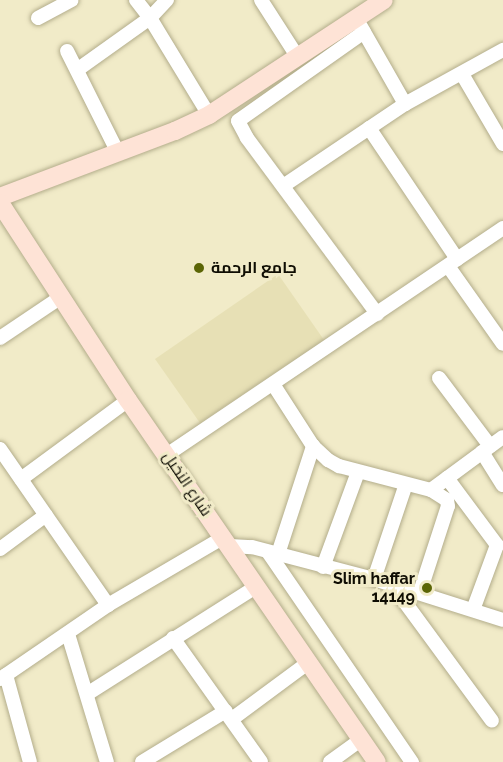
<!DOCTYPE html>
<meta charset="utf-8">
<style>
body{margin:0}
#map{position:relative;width:503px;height:762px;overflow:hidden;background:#f1ebc8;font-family:Raleway,Cairo,sans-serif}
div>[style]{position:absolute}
.built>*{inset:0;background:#e7e0b5}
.roads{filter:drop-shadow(0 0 2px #b3ad8b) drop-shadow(0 0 2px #b3ad8b)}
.minor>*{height:14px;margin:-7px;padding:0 7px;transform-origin:7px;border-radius:7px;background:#fff}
.secondary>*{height:18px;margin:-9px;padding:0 9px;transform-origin:9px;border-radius:9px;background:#fee3d6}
.dots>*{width:16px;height:16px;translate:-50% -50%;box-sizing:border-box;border:3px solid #f1ebc8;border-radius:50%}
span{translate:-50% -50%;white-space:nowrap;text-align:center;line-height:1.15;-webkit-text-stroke:6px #f1ebc8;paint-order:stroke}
.poi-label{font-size:16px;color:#0f0d03;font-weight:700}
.left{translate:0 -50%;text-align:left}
.right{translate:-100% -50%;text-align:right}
.street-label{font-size:16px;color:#0f0d03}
</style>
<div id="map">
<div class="built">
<div style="clip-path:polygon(278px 274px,324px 340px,200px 423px,155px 359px)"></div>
</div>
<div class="roads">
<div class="minor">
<div style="left:136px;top:0;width:23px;rotate:52deg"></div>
<div style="left:150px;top:18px;width:114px;rotate:58.7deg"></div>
<div style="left:261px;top:0;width:67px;rotate:57.3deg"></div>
<div style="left:38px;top:18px;width:38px;rotate:-28deg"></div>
<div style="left:360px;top:25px;width:91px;rotate:60.3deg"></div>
<div style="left:364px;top:32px;width:154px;rotate:144.8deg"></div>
<div style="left:238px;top:121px;width:19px;rotate:62deg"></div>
<div style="left:247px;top:138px;width:219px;rotate:53.5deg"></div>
<div style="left:67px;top:51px;width:114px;rotate:63.4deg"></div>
<div style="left:77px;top:70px;width:90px;rotate:-35.5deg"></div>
<div style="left:150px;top:18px;width:25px;rotate:-47deg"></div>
<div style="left:462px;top:74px;width:81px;rotate:59.6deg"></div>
<div style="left:369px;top:128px;width:158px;rotate:56.1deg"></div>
<div style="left:283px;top:186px;width:147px;rotate:-33.9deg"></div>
<div style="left:405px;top:104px;width:112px;rotate:-28.9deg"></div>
<div style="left:448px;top:266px;width:95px;rotate:54.8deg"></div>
<div style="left:0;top:338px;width:73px;rotate:-33.9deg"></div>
<div style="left:439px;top:378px;width:85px;rotate:53.1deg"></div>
<div style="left:273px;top:384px;width:74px;rotate:57.2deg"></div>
<div style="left:313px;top:446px;width:21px;rotate:43deg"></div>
<div style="left:328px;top:460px;width:13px;rotate:29deg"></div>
<div style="left:339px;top:466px;width:95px;rotate:14.6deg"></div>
<div style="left:431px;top:490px;width:89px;rotate:-36.4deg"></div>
<div style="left:0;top:449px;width:190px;rotate:55.3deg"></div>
<div style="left:482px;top:452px;width:39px;rotate:58deg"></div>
<div style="left:168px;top:454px;width:404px;rotate:-34deg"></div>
<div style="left:447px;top:478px;width:84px;rotate:53.3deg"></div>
<div style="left:497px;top:545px;width:69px;rotate:110.3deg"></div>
<div style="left:21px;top:479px;width:133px;rotate:-36.4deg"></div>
<div style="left:230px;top:546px;width:22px;rotate:3deg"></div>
<div style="left:252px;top:547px;width:126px;rotate:14.7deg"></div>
<div style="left:374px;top:579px;width:135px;rotate:17.6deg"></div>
<div style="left:0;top:549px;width:57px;rotate:-36.5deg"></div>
<div style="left:268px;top:552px;width:255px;rotate:55.6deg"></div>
<div style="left:278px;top:554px;width:114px;rotate:-72deg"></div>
<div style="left:323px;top:567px;width:101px;rotate:-69.8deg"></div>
<div style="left:374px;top:579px;width:100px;rotate:-71.4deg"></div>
<div style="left:393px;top:586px;width:167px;rotate:53.7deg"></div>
<div style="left:420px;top:592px;width:90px;rotate:-72deg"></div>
<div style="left:448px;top:506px;width:6px;rotate:-99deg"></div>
<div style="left:447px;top:500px;width:19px;rotate:-148deg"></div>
<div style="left:68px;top:634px;width:134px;rotate:73.1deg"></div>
<div style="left:173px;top:638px;width:152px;rotate:54.6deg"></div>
<div style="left:6px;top:675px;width:90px;rotate:74.6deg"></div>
<div style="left:0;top:679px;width:131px;rotate:-34.4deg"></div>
<div style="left:108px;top:605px;width:134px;rotate:-30.4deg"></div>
<div style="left:87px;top:694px;width:201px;rotate:-32.4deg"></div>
<div style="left:232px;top:719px;width:96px;rotate:-36.5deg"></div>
<div style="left:142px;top:762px;width:98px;rotate:-31.3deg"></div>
<div style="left:330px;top:762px;width:39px;rotate:-36deg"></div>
</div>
<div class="secondary">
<div style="left:0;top:197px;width:187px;rotate:-20.7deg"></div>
<div style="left:175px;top:131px;width:38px;rotate:-25deg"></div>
<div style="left:209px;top:115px;width:209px;rotate:-33.3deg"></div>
<div style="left:0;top:203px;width:235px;rotate:57deg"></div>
<div style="left:128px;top:400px;width:439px;rotate:55.5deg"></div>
</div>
</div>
<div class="dots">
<div style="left:199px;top:268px;background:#5b6505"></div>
<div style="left:427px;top:588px;background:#5b6505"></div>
</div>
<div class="poi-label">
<span class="left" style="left:211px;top:268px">جامع الرحمة</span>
<span class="right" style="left:415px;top:588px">Slim haffar<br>14149</span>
</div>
<div class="street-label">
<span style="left:187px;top:484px;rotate:56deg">شارع النخيل</span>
</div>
</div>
